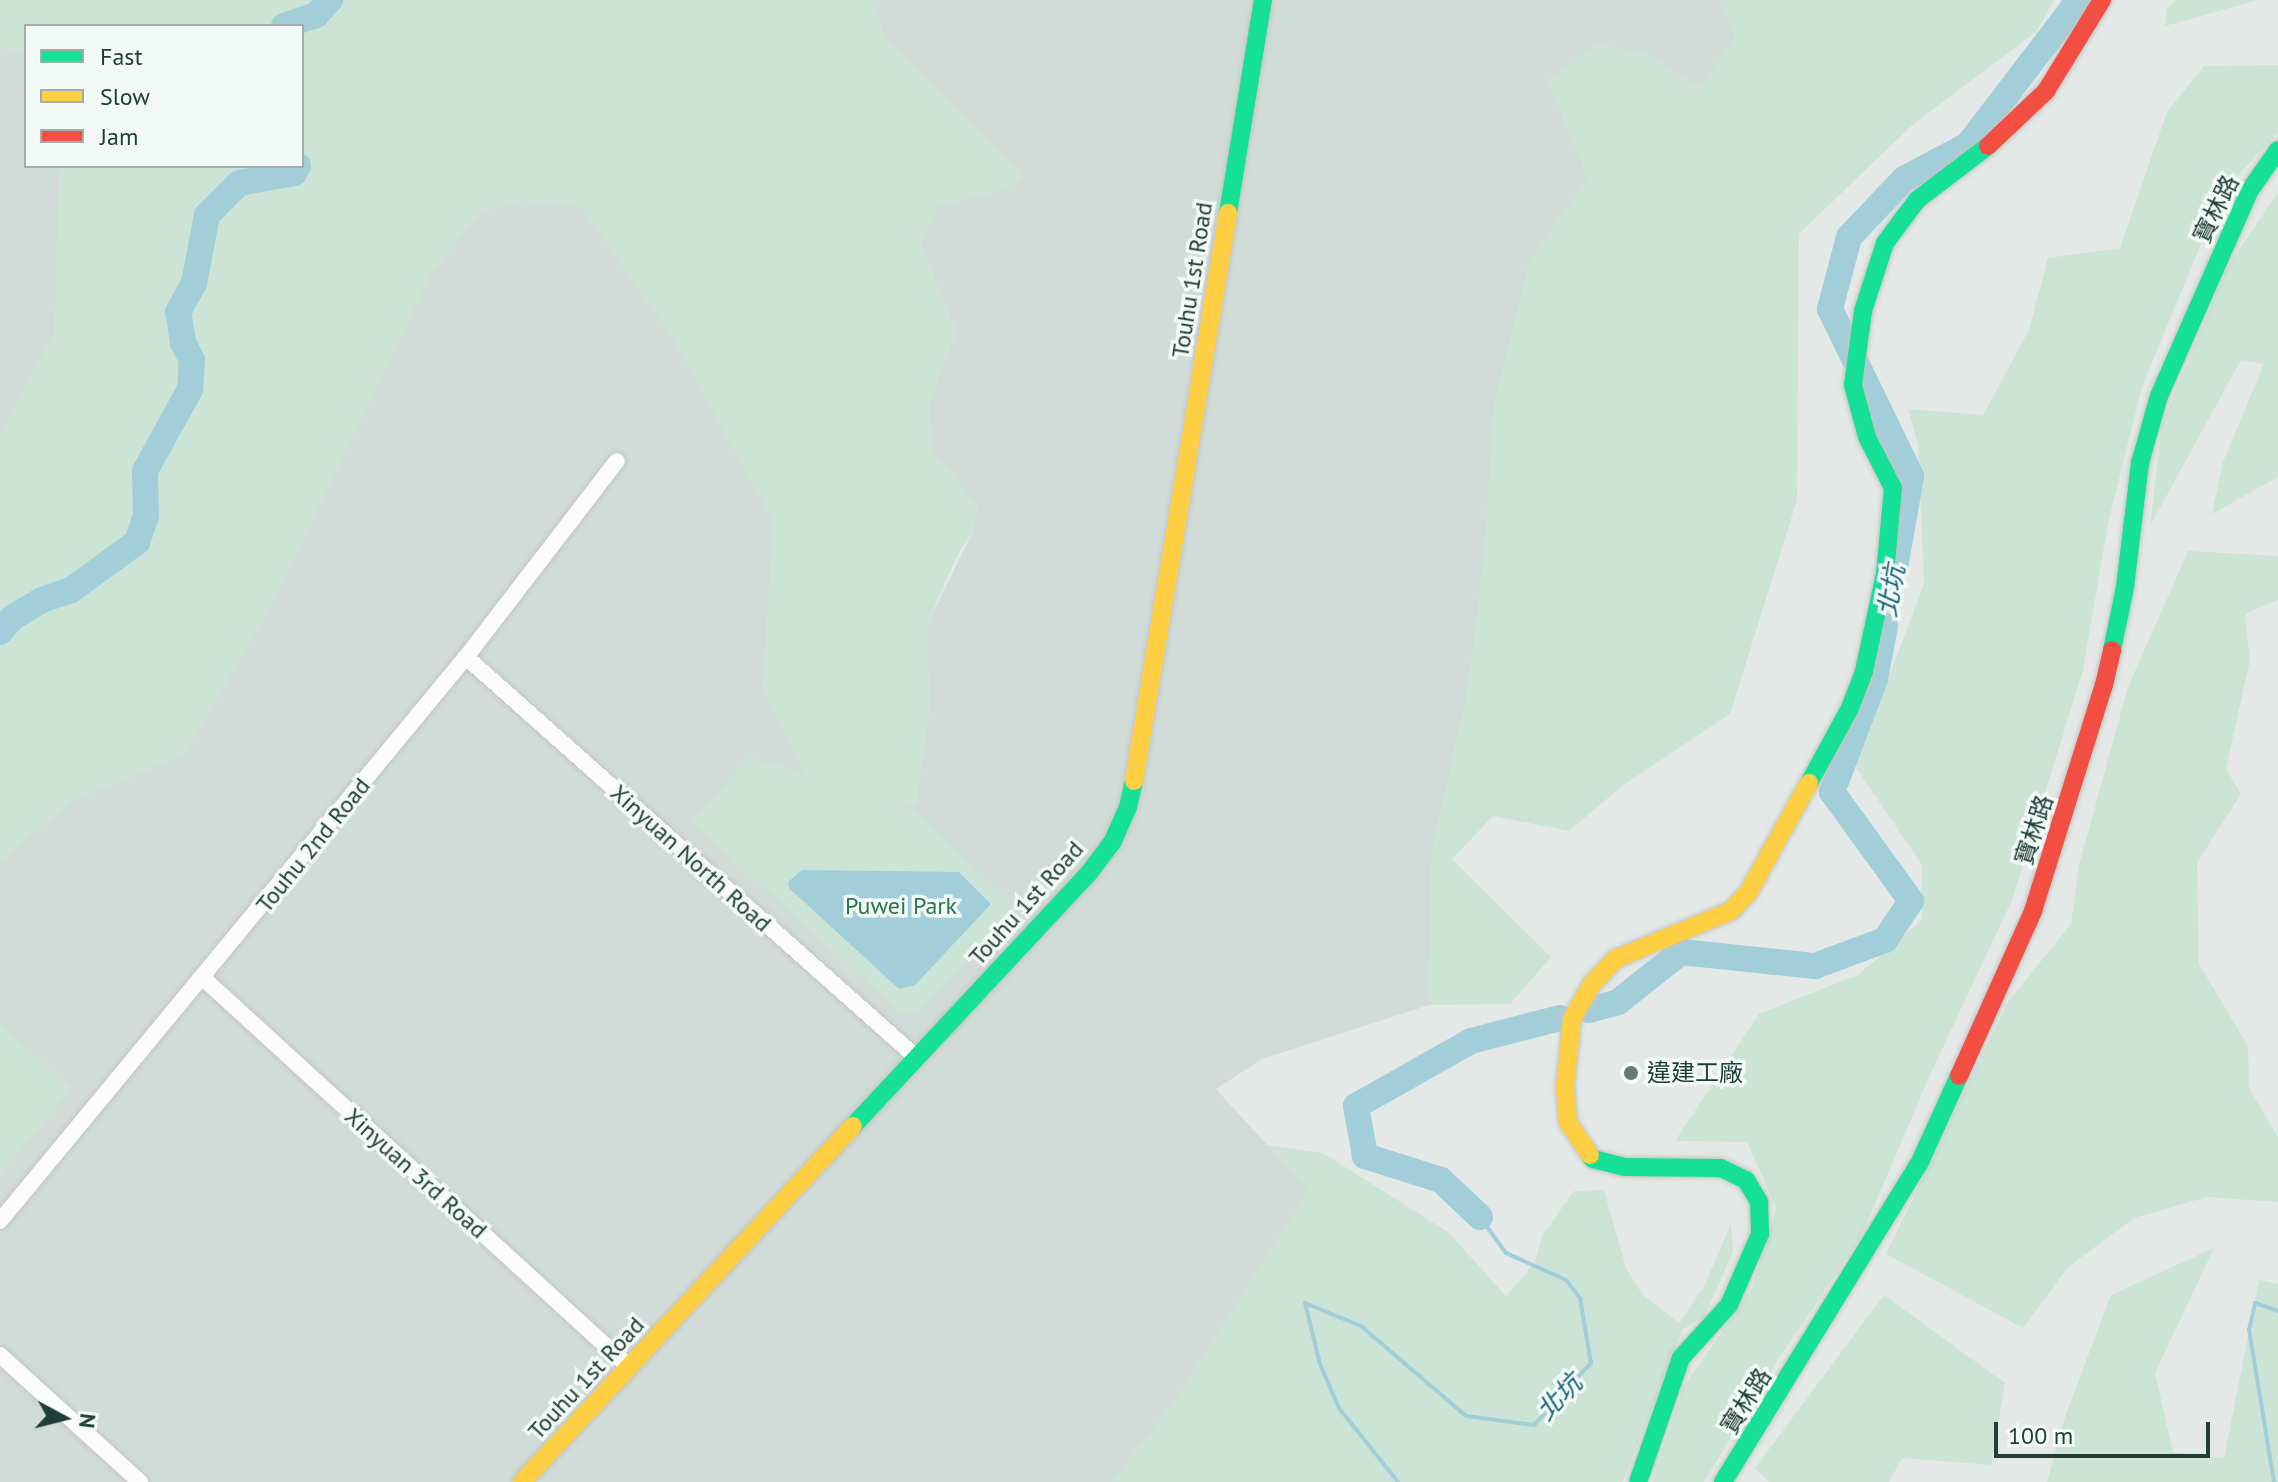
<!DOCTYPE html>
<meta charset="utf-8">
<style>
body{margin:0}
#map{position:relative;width:2278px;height:1482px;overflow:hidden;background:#e4e9e7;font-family:"PT Sans","Noto Sans TC",sans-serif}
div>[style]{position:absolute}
.built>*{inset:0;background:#d1dbd7}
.green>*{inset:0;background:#cce4d5}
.water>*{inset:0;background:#a2ceda}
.stream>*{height:4px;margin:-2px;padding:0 2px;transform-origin:2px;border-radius:2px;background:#a2ceda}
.river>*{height:26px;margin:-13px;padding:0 13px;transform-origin:13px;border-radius:13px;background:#a2ceda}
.roads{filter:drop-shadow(0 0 2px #c1c6c4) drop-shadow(0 0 2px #c1c6c4)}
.street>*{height:16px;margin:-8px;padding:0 8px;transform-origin:8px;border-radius:8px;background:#fbfcfb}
.fast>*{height:18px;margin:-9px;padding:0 9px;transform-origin:9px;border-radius:9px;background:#16e098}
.slow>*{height:18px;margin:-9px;padding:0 9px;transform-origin:9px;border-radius:9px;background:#ffcf43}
.jam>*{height:18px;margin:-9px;padding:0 9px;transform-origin:9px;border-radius:9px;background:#f24e42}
.dots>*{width:22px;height:22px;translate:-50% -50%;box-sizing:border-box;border:4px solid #f2f9f6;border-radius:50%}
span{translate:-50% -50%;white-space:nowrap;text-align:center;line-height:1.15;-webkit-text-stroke:7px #f2f9f6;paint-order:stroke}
.street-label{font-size:24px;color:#203e38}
.park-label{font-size:24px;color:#28774d}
.poi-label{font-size:24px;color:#203e38}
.left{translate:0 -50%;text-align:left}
.water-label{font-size:26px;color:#17647d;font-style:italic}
.legend{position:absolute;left:24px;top:24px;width:280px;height:144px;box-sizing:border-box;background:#f2f9f6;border:2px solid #9eaeaa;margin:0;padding:10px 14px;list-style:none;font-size:24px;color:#203e38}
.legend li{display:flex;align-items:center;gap:16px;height:40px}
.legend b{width:40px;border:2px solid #9eaeaa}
.north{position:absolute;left:24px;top:1378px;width:80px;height:80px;-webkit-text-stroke:6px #f2f9f6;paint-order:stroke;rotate:97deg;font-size:22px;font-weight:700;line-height:32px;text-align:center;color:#203e38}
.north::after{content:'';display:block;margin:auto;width:28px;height:36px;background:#203e38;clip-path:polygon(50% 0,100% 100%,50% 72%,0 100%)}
.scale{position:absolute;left:1994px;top:1422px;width:216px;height:36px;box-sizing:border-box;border:4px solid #203e38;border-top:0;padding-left:10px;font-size:24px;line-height:28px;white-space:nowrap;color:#203e38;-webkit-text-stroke:6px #f2f9f6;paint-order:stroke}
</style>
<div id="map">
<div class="built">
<div style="clip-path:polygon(871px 0,1720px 0,1736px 36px,1700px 89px,1648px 55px,1548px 79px,1588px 178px,1528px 266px,1467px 695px,1432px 853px,1429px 1005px,1262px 1059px,1216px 1089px,1309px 1191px,1176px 1400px,1112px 1482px,0 1482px,0 860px,74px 800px,184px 754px,272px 603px,431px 273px,481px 211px,526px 200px,581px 206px,674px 338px,774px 522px,763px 689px,916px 803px,930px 704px,926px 627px,973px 531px,977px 506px,932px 451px,929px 402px,956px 332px,920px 245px,937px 206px,1006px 189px,1023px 174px,886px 40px)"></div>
<div style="clip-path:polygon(0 48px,26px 51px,26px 166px,60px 166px,60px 169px,55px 332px,0 437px)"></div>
</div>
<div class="green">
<div style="clip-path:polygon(0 0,871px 0,886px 40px,1023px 174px,1006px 189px,937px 206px,920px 245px,956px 332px,929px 402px,932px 451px,977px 506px,973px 531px,957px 556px,926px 627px,930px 704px,916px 804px,895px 803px,915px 810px,1017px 909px,916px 1013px,900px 1012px,692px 821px,750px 757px,806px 774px,763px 689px,774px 522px,674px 338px,581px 206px,526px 200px,481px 211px,431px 274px,272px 603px,184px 754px,74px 800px,0 860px,0 437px,55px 332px,60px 166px,302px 166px,302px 26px,26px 26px,26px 51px,0 48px)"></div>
<div style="clip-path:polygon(1720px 0,2054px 0,2037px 31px,1910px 127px,1799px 234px,1797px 500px,1730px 714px,1622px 786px,1569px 831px,1493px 816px,1452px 859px,1551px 957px,1510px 1004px,1429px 1005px,1432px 853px,1467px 694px,1484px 556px,1494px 405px,1528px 266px,1588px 178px,1548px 79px,1599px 44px,1648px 55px,1700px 89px,1736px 36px)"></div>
<div style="clip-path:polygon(2177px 0,2258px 0,2165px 26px,2167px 8px)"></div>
<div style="clip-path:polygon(2278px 65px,2278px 132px,2222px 193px,2142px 387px,2108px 523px,2083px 670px,2012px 900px,1929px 1077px,1861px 1237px,1778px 1360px,1704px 1482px,1652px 1482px,1684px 1386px,1752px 1289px,1776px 1208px,1747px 1142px,1675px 1141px,1759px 1014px,1858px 975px,1922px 920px,1922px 865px,1855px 766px,1924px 584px,1918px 445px,1908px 409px,1983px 415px,2029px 330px,2048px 258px,2120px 248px,2167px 112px,2204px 66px)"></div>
<div style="clip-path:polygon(2278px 192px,2278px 477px,2212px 514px,2223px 462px,2264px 364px,2241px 360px,2150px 526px,2162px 424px,2228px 266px)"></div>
<div style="clip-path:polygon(2188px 551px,2278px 556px,2278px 600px,2245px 614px,2250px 660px,2226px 769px,2241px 794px,2197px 863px,2199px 964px,2248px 1046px,2249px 1088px,2278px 1137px,2278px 1202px,2207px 1197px,2134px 1218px,2068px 1267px,2023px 1328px,1886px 1254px,2008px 1002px,2071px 924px,2079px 865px,2128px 687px)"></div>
<div style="clip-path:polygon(0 1023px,71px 1089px,0 1175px)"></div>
<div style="clip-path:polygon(1267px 1145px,1323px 1153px,1448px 1232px,1506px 1296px,1535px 1263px,1542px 1236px,1574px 1191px,1604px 1190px,1626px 1268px,1642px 1294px,1679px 1323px,1704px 1287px,1731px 1223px,1733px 1252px,1704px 1317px,1683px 1329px,1623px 1482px,1112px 1482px,1176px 1400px,1309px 1191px)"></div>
<div style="clip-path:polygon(2214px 1248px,2155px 1373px,2173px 1452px,2224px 1458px,2259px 1280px,2278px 1284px,2278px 1482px,2047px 1482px,2066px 1414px,2111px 1295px)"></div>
<div style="clip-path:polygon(1884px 1295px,2005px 1383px,1991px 1465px,1902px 1458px,1889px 1482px,1769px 1482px,1755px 1468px)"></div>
</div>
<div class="water">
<div style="clip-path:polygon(802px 870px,959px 872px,991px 904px,915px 985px,899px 989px,789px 888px,788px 882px)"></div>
</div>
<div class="stream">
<div style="left:1398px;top:1482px;width:95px;rotate:-128.6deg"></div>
<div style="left:1339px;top:1408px;width:48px;rotate:-113.4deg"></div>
<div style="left:1320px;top:1364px;width:63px;rotate:-103.8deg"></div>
<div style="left:1305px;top:1303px;width:61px;rotate:22.3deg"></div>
<div style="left:1361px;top:1326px;width:138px;rotate:40.6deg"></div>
<div style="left:1466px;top:1416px;width:69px;rotate:7.5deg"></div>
<div style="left:1534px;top:1425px;width:84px;rotate:-47.4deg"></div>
<div style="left:1591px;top:1363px;width:66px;rotate:-99.6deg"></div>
<div style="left:1580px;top:1298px;width:23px;rotate:-128deg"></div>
<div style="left:1566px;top:1280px;width:66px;rotate:-155.8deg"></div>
<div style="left:1506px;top:1253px;width:44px;rotate:-125.8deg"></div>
<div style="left:2274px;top:1482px;width:154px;rotate:-99.3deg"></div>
<div style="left:2249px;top:1330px;width:28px;rotate:-77deg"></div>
<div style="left:2255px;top:1303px;width:24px;rotate:19deg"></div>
</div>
<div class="river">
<div style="left:284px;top:26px;width:34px;rotate:-19deg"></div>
<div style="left:316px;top:15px;width:21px;rotate:-47deg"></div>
<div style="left:1895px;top:568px;width:93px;rotate:-80.1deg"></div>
<div style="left:1911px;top:476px;width:186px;rotate:-115.9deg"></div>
<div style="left:1830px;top:309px;width:74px;rotate:-75.2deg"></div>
<div style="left:1849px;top:237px;width:80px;rotate:-46.5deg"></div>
<div style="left:1904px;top:179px;width:72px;rotate:-28deg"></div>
<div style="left:1968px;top:145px;width:183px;rotate:-52.6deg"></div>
<div style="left:0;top:632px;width:18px;rotate:-49deg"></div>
<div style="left:12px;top:618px;width:35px;rotate:-31deg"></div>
<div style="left:42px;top:600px;width:31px;rotate:-19deg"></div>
<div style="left:71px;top:590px;width:82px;rotate:-36deg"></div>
<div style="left:137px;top:542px;width:28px;rotate:-71deg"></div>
<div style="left:146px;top:516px;width:45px;rotate:-91.3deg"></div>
<div style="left:145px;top:471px;width:94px;rotate:-61.2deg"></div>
<div style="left:190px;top:389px;width:29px;rotate:-86deg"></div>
<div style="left:192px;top:360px;width:20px;rotate:-117deg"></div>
<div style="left:183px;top:342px;width:30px;rotate:-99deg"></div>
<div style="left:178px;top:312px;width:33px;rotate:-61deg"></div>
<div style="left:194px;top:283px;width:69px;rotate:-79.2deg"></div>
<div style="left:207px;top:215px;width:45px;rotate:-45deg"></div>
<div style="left:239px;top:183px;width:56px;rotate:-10.3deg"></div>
<div style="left:294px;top:173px;width:8px;rotate:-60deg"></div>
<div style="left:1589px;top:1010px;width:30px;rotate:-15deg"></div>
<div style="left:1618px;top:1002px;width:80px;rotate:-38.4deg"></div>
<div style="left:1681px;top:952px;width:135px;rotate:6deg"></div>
<div style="left:1815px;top:966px;width:75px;rotate:-20.4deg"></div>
<div style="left:1885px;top:940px;width:47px;rotate:-56.3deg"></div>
<div style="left:1911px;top:901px;width:135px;rotate:-125.9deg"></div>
<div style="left:1832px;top:792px;width:121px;rotate:-69.2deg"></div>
<div style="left:1875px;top:679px;width:54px;rotate:-79.3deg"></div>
<div style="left:1480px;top:1217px;width:54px;rotate:-136.5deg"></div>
<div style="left:1441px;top:1180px;width:80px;rotate:-162.5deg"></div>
<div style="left:1365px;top:1156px;width:51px;rotate:-100.2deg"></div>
<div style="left:1356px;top:1106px;width:132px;rotate:-29.5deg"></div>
<div style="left:1471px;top:1041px;width:92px;rotate:-14.5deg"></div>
</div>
<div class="roads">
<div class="street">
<div style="left:466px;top:657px;width:603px;rotate:41.64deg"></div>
<div style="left:203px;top:978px;width:577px;rotate:42.4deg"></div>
<div style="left:0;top:1221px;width:732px;rotate:-50.44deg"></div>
<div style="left:466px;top:657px;width:247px;rotate:-52.4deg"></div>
<div style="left:0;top:1355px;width:189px;rotate:42.2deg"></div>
</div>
<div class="fast">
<div style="left:1228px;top:213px;width:216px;rotate:-80.7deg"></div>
<div style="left:2112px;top:650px;width:64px;rotate:-78.3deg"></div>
<div style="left:2125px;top:587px;width:125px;rotate:-83.1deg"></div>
<div style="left:2140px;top:463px;width:70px;rotate:-74.2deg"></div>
<div style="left:2159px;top:396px;width:225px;rotate:-66.2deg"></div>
<div style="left:2250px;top:190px;width:49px;rotate:-55deg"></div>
<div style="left:1809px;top:783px;width:85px;rotate:-61.3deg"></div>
<div style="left:1850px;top:708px;width:40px;rotate:-69deg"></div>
<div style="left:1864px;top:671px;width:99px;rotate:-77.8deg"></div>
<div style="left:1885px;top:574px;width:86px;rotate:-84.7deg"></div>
<div style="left:1893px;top:488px;width:57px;rotate:-117deg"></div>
<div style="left:1867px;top:437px;width:54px;rotate:-105.1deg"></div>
<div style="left:1853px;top:385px;width:75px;rotate:-82.3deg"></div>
<div style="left:1863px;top:311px;width:71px;rotate:-72.1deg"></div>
<div style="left:1885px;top:243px;width:54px;rotate:-53.3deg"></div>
<div style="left:1917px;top:200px;width:89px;rotate:-37.3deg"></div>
<div style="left:853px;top:1126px;width:346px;rotate:-47deg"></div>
<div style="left:1089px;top:873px;width:38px;rotate:-53deg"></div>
<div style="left:1112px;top:843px;width:39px;rotate:-66deg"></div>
<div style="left:1128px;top:807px;width:27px;rotate:-77deg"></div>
<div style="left:1590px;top:1155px;width:5px;rotate:53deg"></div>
<div style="left:1593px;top:1159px;width:32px;rotate:14deg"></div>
<div style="left:1624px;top:1167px;width:97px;rotate:0.6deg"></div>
<div style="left:1721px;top:1168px;width:28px;rotate:26deg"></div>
<div style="left:1746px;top:1180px;width:26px;rotate:59deg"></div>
<div style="left:1759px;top:1202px;width:32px;rotate:88deg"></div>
<div style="left:1760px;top:1234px;width:77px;rotate:113.6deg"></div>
<div style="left:1729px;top:1305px;width:72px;rotate:132.2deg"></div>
<div style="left:1681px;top:1358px;width:131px;rotate:109.1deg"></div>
<div style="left:1723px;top:1482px;width:374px;rotate:-58.4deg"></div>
<div style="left:1919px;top:1164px;width:97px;rotate:-65.6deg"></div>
</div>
<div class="slow">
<div style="left:1134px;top:781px;width:576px;rotate:-80.6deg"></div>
<div style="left:1590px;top:1155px;width:40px;rotate:-124deg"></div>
<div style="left:1568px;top:1122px;width:35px;rotate:-95deg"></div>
<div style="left:1565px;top:1087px;width:68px;rotate:-84.1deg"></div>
<div style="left:1572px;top:1019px;width:40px;rotate:-60.3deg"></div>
<div style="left:1592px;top:984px;width:34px;rotate:-47deg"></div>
<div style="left:1615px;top:959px;width:126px;rotate:-22.5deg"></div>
<div style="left:1731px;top:911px;width:25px;rotate:-47deg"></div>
<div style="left:1748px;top:893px;width:126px;rotate:-61deg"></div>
<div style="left:522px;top:1482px;width:486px;rotate:-47.1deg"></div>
</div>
<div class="jam">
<div style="left:1988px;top:146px;width:80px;rotate:-43.5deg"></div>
<div style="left:2046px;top:91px;width:107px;rotate:-58.4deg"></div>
<div style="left:1959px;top:1076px;width:181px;rotate:-65.8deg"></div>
<div style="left:2033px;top:911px;width:237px;rotate:-72.6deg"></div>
<div style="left:2104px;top:685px;width:36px;rotate:-77deg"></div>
</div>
</div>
<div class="dots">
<div style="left:1631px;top:1073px;background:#657a75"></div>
</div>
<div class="street-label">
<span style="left:2216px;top:209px;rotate:-64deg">寶林路</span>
<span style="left:1192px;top:280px;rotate:-81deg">Touhu 1st Road</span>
<span style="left:2034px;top:830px;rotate:-72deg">寶林路</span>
<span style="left:313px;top:845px;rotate:-51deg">Touhu 2nd Road</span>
<span style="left:691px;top:858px;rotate:42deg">Xinyuan North Road</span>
<span style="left:1026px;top:903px;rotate:-48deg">Touhu 1st Road</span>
<span style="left:416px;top:1173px;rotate:42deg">Xinyuan 3rd Road</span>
<span style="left:586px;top:1378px;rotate:-47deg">Touhu 1st Road</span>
<span style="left:1746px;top:1401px;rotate:-58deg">寶林路</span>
</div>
<div class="park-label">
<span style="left:901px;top:906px">Puwei Park</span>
</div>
<div class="poi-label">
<span class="left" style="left:1647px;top:1073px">違建工廠</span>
</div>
<div class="water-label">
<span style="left:1891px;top:591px;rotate:-80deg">北坑</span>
<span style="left:1559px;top:1397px;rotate:-46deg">北坑</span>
</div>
<ul class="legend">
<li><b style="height:10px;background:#16e098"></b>Fast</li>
<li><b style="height:10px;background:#ffcf43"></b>Slow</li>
<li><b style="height:10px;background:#f24e42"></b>Jam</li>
</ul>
<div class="north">N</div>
<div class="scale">100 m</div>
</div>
